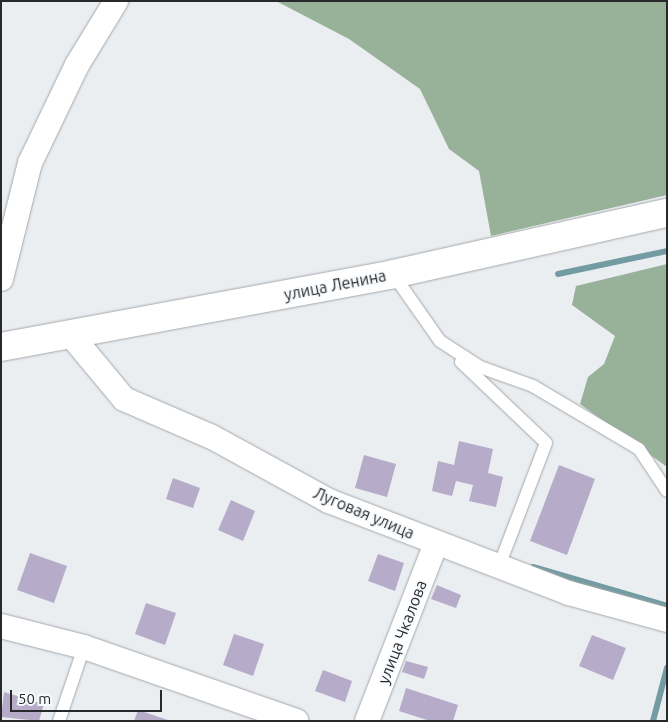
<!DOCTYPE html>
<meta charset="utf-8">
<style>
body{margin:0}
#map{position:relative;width:668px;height:722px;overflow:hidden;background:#ebeef1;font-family:Ubuntu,sans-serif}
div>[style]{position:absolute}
.forest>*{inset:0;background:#98b29a}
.stream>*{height:6px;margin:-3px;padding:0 3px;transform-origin:3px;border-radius:3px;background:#739ca2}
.building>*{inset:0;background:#b6acca}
.roads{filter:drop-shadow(0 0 1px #a4a7aa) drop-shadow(0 0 1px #a4a7aa)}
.lane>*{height:12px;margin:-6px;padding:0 6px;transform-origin:6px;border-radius:6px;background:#fff}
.street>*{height:24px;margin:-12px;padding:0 12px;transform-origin:12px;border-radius:12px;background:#fff}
.secondary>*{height:28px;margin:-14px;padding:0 14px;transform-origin:14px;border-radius:14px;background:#fff}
span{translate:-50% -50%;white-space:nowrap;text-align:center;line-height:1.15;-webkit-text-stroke:4px #f8fbfe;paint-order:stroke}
.street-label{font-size:16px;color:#28292b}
.frame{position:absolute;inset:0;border:2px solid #28292b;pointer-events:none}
.scale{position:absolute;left:10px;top:690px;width:152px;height:22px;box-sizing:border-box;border:2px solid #28292b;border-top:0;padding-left:6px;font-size:15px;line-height:18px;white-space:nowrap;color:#28292b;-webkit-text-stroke:4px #f8fbfe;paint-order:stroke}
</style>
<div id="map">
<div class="forest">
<div style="clip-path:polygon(276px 1px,667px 1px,667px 195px,491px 236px,479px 171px,449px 149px,420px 89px,349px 39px)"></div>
<div style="clip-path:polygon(667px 264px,667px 467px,580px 404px,588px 377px,604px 364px,615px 336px,572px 305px,576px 286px)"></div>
</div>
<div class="stream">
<div style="left:558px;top:274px;width:111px;rotate:-11.9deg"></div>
<div style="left:533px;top:567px;width:140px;rotate:16.2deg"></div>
<div style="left:653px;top:721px;width:55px;rotate:-75.2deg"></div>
</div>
<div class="building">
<div style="clip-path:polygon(459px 441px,493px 449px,488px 473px,503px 477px,496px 507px,469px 501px,473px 485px,456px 481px,452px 496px,432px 491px,438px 461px,454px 465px)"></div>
<div style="clip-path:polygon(364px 455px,396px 464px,387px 497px,355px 488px)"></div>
<div style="clip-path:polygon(559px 465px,595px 479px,567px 555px,530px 541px)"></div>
<div style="clip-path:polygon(173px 478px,200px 488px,193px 508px,166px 499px)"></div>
<div style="clip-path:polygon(231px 500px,255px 511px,243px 541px,218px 530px)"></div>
<div style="clip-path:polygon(30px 553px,67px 566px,54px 603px,17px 590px)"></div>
<div style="clip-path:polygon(378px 554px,404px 563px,395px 591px,368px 581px)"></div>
<div style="clip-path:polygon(437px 585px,461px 595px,456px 608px,431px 599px)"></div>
<div style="clip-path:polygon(146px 603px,176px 613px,165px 645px,135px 634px)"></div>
<div style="clip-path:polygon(234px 634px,264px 644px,253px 676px,223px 665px)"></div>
<div style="clip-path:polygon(592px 635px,626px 648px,613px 680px,579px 666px)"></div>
<div style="clip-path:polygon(406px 661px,428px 667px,424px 679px,402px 672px)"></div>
<div style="clip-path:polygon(323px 670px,352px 681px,345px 702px,315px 691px)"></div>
<div style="clip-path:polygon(406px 688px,458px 705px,453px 721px,430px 721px,399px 711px)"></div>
<div style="clip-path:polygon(4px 692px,44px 704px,39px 721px,1px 717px)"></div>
<div style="clip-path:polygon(138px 710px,168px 720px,168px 721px,134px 721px)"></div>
</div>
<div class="roads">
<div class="lane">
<div style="left:393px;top:274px;width:82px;rotate:55deg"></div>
<div style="left:440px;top:341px;width:48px;rotate:33deg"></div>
<div style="left:480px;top:367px;width:56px;rotate:19.7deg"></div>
<div style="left:533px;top:386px;width:123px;rotate:30.7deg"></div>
<div style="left:639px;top:449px;width:50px;rotate:56.3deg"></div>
<div style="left:461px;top:362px;width:117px;rotate:43.6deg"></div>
<div style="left:546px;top:443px;width:132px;rotate:110.9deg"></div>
<div style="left:59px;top:721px;width:78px;rotate:-71.3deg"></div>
</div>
<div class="street">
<div style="left:1px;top:279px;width:120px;rotate:-76deg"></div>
<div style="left:30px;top:163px;width:109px;rotate:-64.4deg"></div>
<div style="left:77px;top:65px;width:75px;rotate:-58.6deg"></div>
<div style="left:70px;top:334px;width:85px;rotate:50.3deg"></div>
<div style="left:124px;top:399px;width:96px;rotate:23.4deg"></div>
<div style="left:212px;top:437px;width:133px;rotate:28.7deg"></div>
<div style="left:329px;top:501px;width:257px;rotate:21deg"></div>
<div style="left:569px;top:593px;width:102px;rotate:15.4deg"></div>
<div style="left:1px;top:626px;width:86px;rotate:14.2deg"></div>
<div style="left:84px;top:647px;width:225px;rotate:19.2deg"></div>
<div style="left:367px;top:721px;width:191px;rotate:-68.8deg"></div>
</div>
<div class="secondary">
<div style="left:1px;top:347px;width:399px;rotate:-10.5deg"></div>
<div style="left:393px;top:274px;width:281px;rotate:-12.6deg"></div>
</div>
</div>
<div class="street-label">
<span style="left:335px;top:285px;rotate:-11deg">улица Ленина</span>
<span style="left:364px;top:513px;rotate:23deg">Луговая улица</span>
<span style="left:402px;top:632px;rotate:-69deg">улица Чкалова</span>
</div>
<div class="frame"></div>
<div class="scale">50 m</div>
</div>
